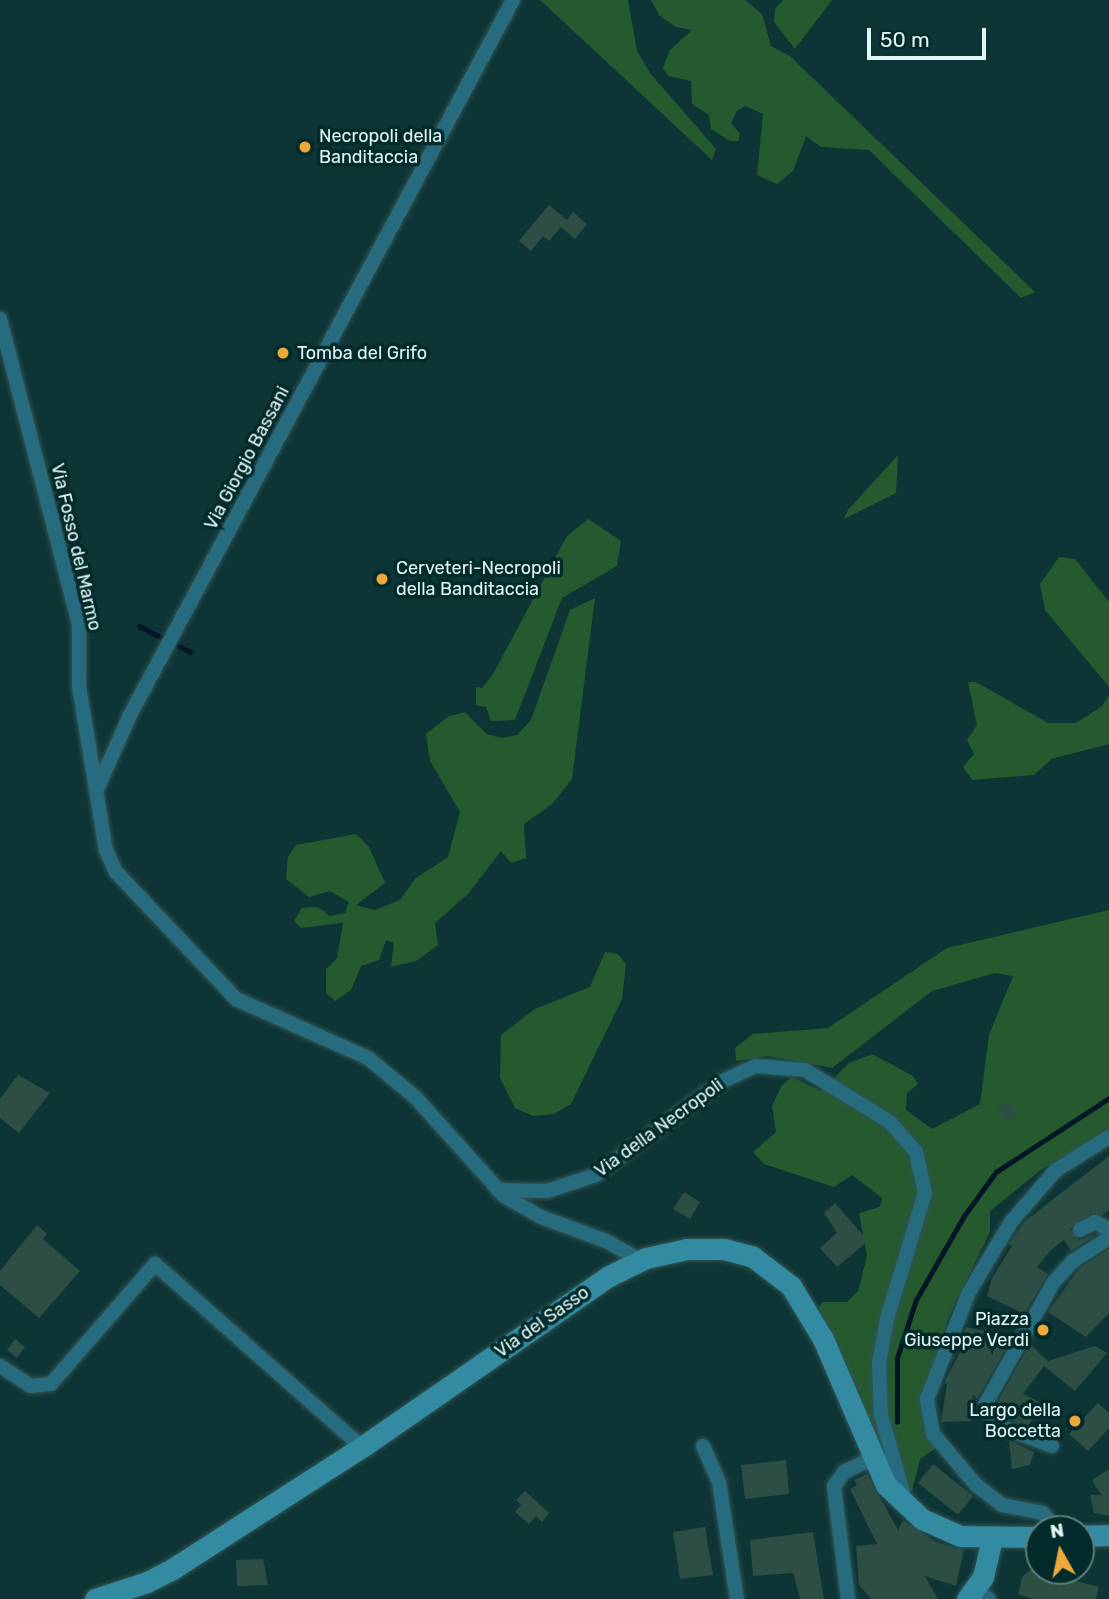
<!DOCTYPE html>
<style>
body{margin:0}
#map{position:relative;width:1109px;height:1599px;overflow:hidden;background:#0e3535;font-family:Rubik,sans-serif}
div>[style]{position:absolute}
.green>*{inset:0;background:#255a2e}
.stream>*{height:4.5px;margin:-2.25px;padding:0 2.25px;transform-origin:2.25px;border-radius:2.25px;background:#021625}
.building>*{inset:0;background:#2d4e43}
.roads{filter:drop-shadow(0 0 2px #305454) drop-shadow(0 0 2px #305454)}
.street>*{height:14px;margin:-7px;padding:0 7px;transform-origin:7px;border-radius:7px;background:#276c7e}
.secondary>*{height:21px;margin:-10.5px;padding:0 10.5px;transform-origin:10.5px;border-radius:10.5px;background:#338ba2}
.dots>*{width:19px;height:19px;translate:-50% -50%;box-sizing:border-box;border:4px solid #032b2b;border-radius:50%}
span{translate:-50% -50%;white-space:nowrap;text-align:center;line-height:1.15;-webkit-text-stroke:7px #032b2b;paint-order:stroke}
.poi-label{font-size:18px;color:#e2f7f6}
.left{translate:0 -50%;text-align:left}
.right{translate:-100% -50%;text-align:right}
.street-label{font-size:18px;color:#e2f7f6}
.north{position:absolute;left:1025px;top:1515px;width:70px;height:70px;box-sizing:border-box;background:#032b2b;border:2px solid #5c7d7c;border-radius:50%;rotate:351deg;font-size:19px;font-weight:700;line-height:28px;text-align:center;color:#e2f7f6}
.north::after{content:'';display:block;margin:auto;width:24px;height:32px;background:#eca93a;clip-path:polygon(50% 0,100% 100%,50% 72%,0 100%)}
.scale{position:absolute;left:867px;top:28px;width:119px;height:32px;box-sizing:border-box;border:4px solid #e2f7f6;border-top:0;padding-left:9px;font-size:21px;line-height:24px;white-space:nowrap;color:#e2f7f6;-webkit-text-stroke:5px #032b2b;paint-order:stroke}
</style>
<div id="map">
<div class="green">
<div style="clip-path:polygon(540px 0,628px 0,637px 51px,650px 73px,716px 149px,712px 160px)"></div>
<div style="clip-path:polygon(651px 0,745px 0,762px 14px,771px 46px,790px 56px,1035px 292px,1021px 298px,869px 150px,821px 147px,806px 136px,793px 171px,777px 184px,757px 175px,763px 114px,745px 106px,737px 111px,731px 123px,740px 134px,738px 141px,730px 141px,711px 129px,709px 115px,692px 104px,691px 81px,668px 76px,663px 68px,670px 50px,692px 30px,676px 27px,660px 16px)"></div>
<div style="clip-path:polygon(783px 0,832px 0,795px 49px,774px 22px,775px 9px)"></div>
<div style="clip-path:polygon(898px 455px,896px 493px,844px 519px,848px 510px)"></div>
<div style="clip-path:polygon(588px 519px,621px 541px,617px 566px,562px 598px,515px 720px,491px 721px,486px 707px,476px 705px,476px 687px,482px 688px,493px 674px,567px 536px)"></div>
<div style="clip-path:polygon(1059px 557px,1075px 559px,1109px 602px,1109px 687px,1045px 610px,1040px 584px)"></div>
<div style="clip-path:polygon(595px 598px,572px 779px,552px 804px,524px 824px,526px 858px,511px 863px,501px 851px,468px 894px,435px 923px,438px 945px,416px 961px,391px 967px,394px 943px,386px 940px,379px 960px,361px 966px,351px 990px,335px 1001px,326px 993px,326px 969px,337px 958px,343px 923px,301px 928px,294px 921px,302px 908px,318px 907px,330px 916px,345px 913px,349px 902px,330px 891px,309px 897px,286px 879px,288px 857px,296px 845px,356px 834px,369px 847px,385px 883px,356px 905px,375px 910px,400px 900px,416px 878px,448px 857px,460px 812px,430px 761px,426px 734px,449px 716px,465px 712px,487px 734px,501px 738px,517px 735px,531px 720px,570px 610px)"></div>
<div style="clip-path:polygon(968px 682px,976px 682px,1048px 723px,1076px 723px,1101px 707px,1109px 696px,1109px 744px,1051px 759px,1034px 775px,972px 780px,963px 767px,974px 754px,967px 740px,977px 725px)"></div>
<div style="clip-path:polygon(1109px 910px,1109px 1130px,1042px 1169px,990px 1211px,990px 1232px,949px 1316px,931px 1376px,925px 1419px,942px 1444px,920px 1459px,912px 1491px,896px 1479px,818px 1308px,823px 1302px,847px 1302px,858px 1291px,867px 1256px,859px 1213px,880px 1207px,882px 1198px,852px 1175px,834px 1187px,764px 1164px,753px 1152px,776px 1132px,772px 1106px,782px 1085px,792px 1077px,821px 1091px,849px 1063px,872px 1054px,913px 1076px,918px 1084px,907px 1093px,906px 1110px,932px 1129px,980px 1104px,989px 1035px,1013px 976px,995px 973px,932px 991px,832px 1068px,768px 1056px,736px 1061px,735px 1048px,753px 1034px,828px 1028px,947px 948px)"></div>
<div style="clip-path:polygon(605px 952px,618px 954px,626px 964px,622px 999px,571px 1104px,554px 1114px,533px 1116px,515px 1108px,500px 1078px,501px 1035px,535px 1009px,590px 987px)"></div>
</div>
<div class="stream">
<div style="left:139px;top:626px;width:29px;rotate:27deg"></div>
<div style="left:179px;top:646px;width:13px;rotate:27deg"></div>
<div style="left:897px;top:1422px;width:64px;rotate:-90deg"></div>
<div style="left:897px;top:1358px;width:61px;rotate:-71.9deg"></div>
<div style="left:916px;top:1300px;width:97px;rotate:-60.3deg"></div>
<div style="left:964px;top:1216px;width:54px;rotate:-54deg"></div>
<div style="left:996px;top:1172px;width:135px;rotate:-33.2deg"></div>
</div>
<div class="building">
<div style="clip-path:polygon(549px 205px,567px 220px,573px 212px,587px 224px,575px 239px,561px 227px,549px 241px,543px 236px,531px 251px,519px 241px)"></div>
<div style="clip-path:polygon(18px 1075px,50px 1093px,19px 1133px,0 1118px,0 1099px)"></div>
<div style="clip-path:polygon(1008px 1101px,1018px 1114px,1007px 1122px,997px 1109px)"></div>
<div style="clip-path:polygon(1109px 1156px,1109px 1210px,1102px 1215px,1090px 1214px,1070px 1229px,1079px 1240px,1097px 1234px,1071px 1251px,1064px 1240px,1051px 1250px,1037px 1267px,1048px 1274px,1024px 1314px,987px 1296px,992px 1278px,1012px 1246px,1009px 1243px,1025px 1221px)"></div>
<div style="clip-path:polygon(684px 1192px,700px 1202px,690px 1219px,673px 1209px)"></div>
<div style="clip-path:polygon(835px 1203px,868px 1241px,837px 1267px,820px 1248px,837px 1233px,824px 1213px)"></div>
<div style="clip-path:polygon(37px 1225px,47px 1234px,43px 1239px,80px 1271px,39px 1318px,0 1285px,0 1271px)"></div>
<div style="clip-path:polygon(1109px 1249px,1109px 1313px,1086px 1337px,1048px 1312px,1079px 1268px)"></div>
<div style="clip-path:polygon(966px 1327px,1012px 1337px,977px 1399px,973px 1394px,972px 1421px,941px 1422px,947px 1384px,944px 1383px,960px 1352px)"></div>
<div style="clip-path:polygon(15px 1339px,25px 1347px,17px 1358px,7px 1350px)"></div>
<div style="clip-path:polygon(1030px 1344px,1048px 1361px,1095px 1346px,1107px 1353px,1075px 1391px,1044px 1366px,1023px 1394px,1042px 1403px,1028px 1427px,1004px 1417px,997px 1403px)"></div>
<div style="clip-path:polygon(1098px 1403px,1109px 1413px,1109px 1428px,1088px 1451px,1069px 1434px)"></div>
<div style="clip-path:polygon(1009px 1440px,1034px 1452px,1030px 1465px,1012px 1469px)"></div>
<div style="clip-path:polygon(786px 1460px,789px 1494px,745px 1499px,741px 1465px)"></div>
<div style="clip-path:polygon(933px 1464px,973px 1496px,958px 1515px,918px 1483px)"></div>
<div style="clip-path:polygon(1109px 1469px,1109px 1516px,1094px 1513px,1090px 1495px,1101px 1495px,1092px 1480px)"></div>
<div style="clip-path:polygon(867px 1474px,898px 1530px,903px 1520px,936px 1542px,964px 1550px,956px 1586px,925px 1576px,938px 1599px,871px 1599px,859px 1585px,856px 1546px,877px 1544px,850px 1489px,857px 1485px,854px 1480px)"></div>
<div style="clip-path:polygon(525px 1491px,549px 1513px,542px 1522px,536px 1516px,529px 1524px,515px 1512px,521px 1505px,516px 1500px)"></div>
<div style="clip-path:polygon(705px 1527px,713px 1575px,680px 1579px,673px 1532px)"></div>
<div style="clip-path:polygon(813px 1532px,824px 1599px,800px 1599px,793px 1573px,753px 1576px,750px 1540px)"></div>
<div style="clip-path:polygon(263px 1559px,268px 1585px,237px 1586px,236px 1560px)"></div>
<div style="clip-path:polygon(1031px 1569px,1099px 1587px,1096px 1599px,1034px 1599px,1018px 1594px,1022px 1577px)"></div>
</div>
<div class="roads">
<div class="street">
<div style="left:0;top:319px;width:316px;rotate:75.5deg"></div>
<div style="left:79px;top:625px;width:61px;rotate:90deg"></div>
<div style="left:79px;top:686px;width:166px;rotate:80.7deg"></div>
<div style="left:106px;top:850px;width:24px;rotate:66deg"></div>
<div style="left:116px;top:872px;width:175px;rotate:46.6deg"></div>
<div style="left:236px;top:999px;width:145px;rotate:24.1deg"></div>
<div style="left:368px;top:1058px;width:61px;rotate:39.7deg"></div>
<div style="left:415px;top:1097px;width:133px;rotate:48deg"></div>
<div style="left:504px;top:1196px;width:43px;rotate:29.6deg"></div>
<div style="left:541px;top:1217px;width:69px;rotate:20.3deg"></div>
<div style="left:606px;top:1241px;width:39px;rotate:29deg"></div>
<div style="left:98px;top:787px;width:79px;rotate:-66deg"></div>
<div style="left:130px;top:715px;width:811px;rotate:-61.82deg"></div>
<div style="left:498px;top:1190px;width:49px;rotate:1.2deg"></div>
<div style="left:547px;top:1191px;width:52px;rotate:-18.1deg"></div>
<div style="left:596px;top:1175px;width:156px;rotate:-36.6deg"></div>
<div style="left:721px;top:1082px;width:38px;rotate:-25deg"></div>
<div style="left:756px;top:1066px;width:49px;rotate:4.7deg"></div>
<div style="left:805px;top:1070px;width:100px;rotate:31.5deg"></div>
<div style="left:890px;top:1122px;width:40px;rotate:49deg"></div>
<div style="left:916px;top:1152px;width:42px;rotate:77.6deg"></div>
<div style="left:925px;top:1193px;width:132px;rotate:106.8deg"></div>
<div style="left:887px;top:1319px;width:46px;rotate:100.1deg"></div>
<div style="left:879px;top:1364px;width:51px;rotate:87.8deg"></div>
<div style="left:881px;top:1415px;width:87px;rotate:74.1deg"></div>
<div style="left:1080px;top:1230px;width:17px;rotate:-28deg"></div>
<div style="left:1095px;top:1222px;width:16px;rotate:27deg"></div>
<div style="left:0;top:1366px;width:37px;rotate:33deg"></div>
<div style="left:31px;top:1386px;width:20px;rotate:-6deg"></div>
<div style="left:51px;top:1384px;width:159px;rotate:-49.1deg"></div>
<div style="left:155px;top:1264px;width:276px;rotate:41.5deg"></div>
<div style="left:703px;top:1446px;width:39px;rotate:66deg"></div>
<div style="left:719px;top:1482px;width:118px;rotate:81.3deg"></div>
<div style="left:1052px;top:1446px;width:59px;rotate:-159.1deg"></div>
<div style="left:997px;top:1425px;width:25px;rotate:-117deg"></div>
<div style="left:986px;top:1403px;width:137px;rotate:-60.8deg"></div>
<div style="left:1053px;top:1283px;width:30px;rotate:-48deg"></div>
<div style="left:1073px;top:1261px;width:43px;rotate:-32.6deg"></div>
<div style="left:1055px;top:1529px;width:20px;rotate:-127deg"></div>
<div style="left:1043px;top:1513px;width:42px;rotate:-169deg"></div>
<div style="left:1002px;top:1505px;width:33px;rotate:-142deg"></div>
<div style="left:976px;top:1485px;width:67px;rotate:-130.1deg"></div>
<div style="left:933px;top:1434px;width:36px;rotate:-100deg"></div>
<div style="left:927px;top:1399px;width:115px;rotate:-68.6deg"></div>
<div style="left:969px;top:1292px;width:82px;rotate:-59deg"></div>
<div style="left:1011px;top:1222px;width:69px;rotate:-49.1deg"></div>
<div style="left:1056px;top:1170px;width:62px;rotate:-31.9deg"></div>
<div style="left:977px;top:1591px;width:14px;rotate:34deg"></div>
<div style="left:848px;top:1599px;width:114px;rotate:-97.1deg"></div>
<div style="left:834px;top:1486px;width:17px;rotate:-54deg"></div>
<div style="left:844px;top:1472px;width:32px;rotate:-26deg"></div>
</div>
<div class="secondary">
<div style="left:1081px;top:1536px;width:28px;rotate:-2deg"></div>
<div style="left:95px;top:1599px;width:55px;rotate:-18.1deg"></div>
<div style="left:147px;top:1582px;width:30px;rotate:-27deg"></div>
<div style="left:174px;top:1568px;width:224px;rotate:-32.8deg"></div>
<div style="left:362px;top:1447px;width:300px;rotate:-34.7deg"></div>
<div style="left:609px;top:1276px;width:41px;rotate:-25.9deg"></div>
<div style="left:646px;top:1258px;width:42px;rotate:-12.4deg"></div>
<div style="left:687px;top:1249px;width:37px"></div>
<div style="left:724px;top:1249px;width:30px;rotate:15deg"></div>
<div style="left:753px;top:1257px;width:48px;rotate:37.3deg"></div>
<div style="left:791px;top:1286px;width:62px;rotate:58.9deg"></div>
<div style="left:823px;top:1339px;width:159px;rotate:66.7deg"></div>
<div style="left:886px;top:1485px;width:50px;rotate:43.4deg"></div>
<div style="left:922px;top:1519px;width:42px;rotate:24.1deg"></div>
<div style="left:960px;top:1536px;width:79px;rotate:0.7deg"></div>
<div style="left:967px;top:1599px;width:27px;rotate:-54deg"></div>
<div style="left:983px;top:1577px;width:39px;rotate:-77deg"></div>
</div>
</div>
<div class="dots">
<div style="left:305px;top:147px;background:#eca93a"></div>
<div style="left:283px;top:353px;background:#eca93a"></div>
<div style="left:382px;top:579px;background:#eca93a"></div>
<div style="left:1043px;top:1330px;background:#eca93a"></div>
<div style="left:1075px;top:1421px;background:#eca93a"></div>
</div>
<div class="poi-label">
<span class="left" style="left:319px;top:147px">Necropoli della<br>Banditaccia</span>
<span class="left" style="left:297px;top:353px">Tomba del Grifo</span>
<span class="left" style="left:396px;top:579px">Cerveteri-Necropoli<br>della Banditaccia</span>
<span class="right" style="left:1029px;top:1330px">Piazza<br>Giuseppe Verdi</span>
<span class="right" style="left:1061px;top:1421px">Largo della<br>Boccetta</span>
</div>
<div class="street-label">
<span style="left:247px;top:458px;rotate:-62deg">Via Giorgio Bassani</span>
<span style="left:76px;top:547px;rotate:77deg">Via Fosso del Marmo</span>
<span style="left:659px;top:1128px;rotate:-36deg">Via della Necropoli</span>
<span style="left:542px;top:1322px;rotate:-35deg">Via del Sasso</span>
</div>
<div class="north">N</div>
<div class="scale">50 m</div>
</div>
